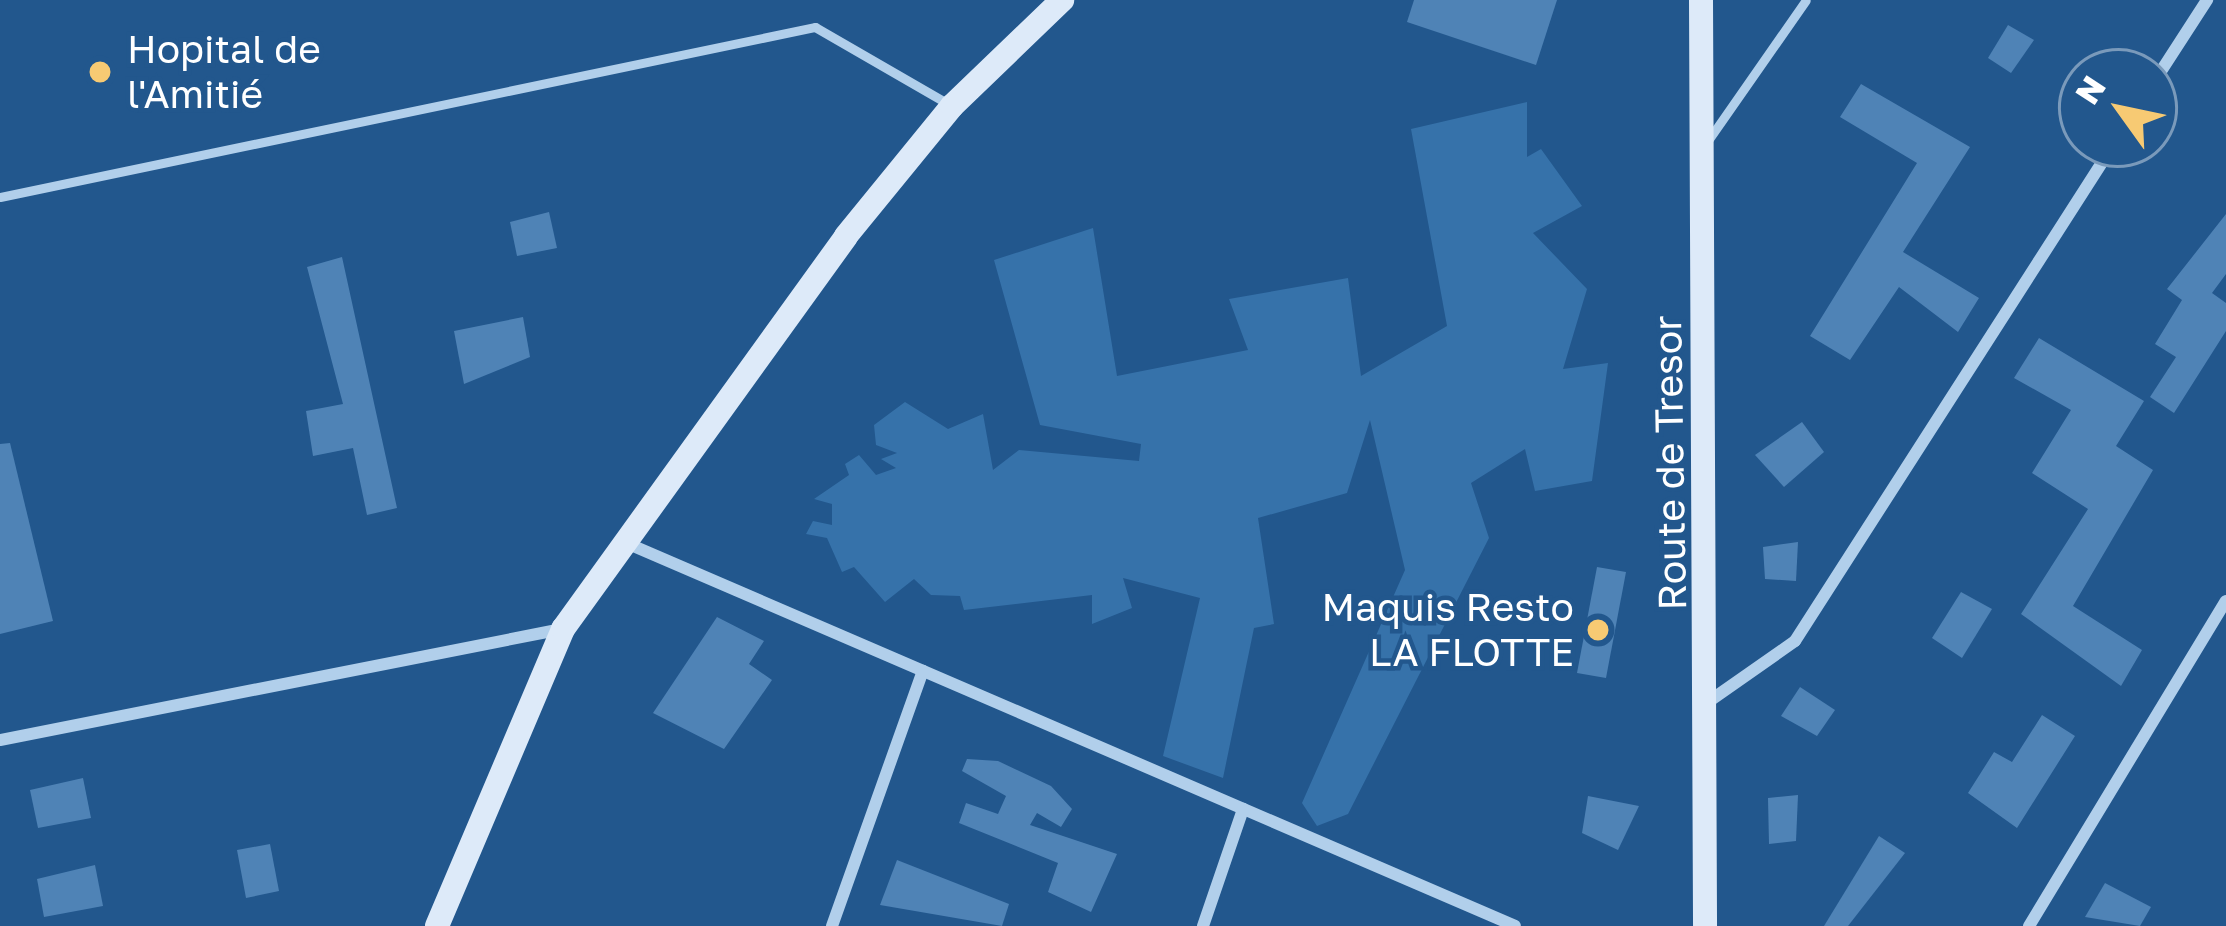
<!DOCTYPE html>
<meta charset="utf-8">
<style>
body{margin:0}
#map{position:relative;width:2226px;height:926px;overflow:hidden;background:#22578d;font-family:"Golos Text",sans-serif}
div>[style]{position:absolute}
.green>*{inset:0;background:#3672aa}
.building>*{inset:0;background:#4f83b6}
.lane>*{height:9px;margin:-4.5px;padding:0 4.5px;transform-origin:4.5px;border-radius:4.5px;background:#b1cfeb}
.street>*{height:12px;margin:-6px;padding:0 6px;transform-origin:6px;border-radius:6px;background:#b1cfeb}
.secondary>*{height:24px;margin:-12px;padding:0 12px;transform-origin:12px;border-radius:12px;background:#ddeaf9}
.dots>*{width:33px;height:33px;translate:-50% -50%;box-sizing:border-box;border:6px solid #22578d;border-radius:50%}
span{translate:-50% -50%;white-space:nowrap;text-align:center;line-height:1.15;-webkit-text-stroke:9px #22578d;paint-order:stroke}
.poi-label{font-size:39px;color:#fff}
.left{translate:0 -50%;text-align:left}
.right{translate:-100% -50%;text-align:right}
.street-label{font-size:39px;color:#fff}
.north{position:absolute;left:2058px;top:48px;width:120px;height:120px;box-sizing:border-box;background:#22578d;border:3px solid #7a9abb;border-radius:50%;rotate:303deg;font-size:33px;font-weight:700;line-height:48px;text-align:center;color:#fff}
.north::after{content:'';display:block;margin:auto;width:42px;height:54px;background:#f7ca73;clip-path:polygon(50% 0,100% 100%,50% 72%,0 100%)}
</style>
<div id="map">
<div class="green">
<div style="clip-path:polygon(1527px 102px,1527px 157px,1541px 149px,1582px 206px,1533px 233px,1587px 289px,1563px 369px,1608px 363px,1592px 481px,1535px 491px,1525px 449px,1471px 483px,1489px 538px,1348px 814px,1317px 826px,1302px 803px,1405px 570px,1370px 420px,1347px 493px,1258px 518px,1274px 624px,1254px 628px,1223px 778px,1163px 756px,1200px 598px,1123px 578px,1132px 608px,1092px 624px,1092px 595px,964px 610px,960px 596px,931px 595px,914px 579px,885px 602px,854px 567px,842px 572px,827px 538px,806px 534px,813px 521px,832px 525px,832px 504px,814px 499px,849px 475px,845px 464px,859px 455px,876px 475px,896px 468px,881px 459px,897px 453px,876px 445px,874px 425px,905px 402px,948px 429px,983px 414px,993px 470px,1019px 450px,1139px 461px,1141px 444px,1040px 425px,994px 260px,1093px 228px,1117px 376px,1248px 350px,1229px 299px,1348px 278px,1361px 376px,1447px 326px,1411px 129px)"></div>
</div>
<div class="building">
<div style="clip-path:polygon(1414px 0,1557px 0,1536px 65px,1407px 22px)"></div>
<div style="clip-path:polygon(2008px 25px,2034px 40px,2011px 73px,1988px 58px)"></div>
<div style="clip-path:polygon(1861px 84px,1970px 147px,1903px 252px,1979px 298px,1958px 332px,1899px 287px,1850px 360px,1810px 336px,1917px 163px,1840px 117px)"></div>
<div style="clip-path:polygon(549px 212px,557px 248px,517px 256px,510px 222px)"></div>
<div style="clip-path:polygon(2226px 214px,2226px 274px,2212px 293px,2226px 303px,2226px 331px,2174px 413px,2150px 397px,2176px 357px,2155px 344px,2182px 300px,2167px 289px)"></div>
<div style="clip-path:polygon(342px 257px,397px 508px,367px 515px,353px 448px,313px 456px,306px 411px,343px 404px,307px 267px)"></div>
<div style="clip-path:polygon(523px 317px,530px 357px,464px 384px,454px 331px)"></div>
<div style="clip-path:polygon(2039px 338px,2144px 401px,2116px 446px,2153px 470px,2073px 606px,2142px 650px,2121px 686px,2021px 614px,2088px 509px,2032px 473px,2071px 410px,2014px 378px)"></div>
<div style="clip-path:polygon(1802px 422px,1824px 452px,1784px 487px,1755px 455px)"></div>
<div style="clip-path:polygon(10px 443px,53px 621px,0 634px,0 444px)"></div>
<div style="clip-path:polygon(1798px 542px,1796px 581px,1765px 579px,1763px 547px)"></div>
<div style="clip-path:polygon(1597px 567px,1626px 572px,1606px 678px,1577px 673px)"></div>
<div style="clip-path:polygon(1961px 592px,1992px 609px,1962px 658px,1932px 638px)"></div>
<div style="clip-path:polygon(717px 617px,764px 641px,749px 664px,772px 680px,724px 749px,653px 713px)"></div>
<div style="clip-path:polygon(1800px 687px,1835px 710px,1817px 736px,1781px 716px)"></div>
<div style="clip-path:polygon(2042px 715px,2075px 736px,2017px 828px,1968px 793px,1994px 752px,2012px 762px)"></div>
<div style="clip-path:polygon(967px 759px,998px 761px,1051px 786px,1072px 809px,1061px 827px,1037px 813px,1030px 825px,1117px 854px,1091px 912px,1048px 892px,1058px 863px,959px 823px,966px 803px,998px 814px,1006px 796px,962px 771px)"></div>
<div style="clip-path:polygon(83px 778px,91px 818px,38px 828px,30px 790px)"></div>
<div style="clip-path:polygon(1798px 795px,1796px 841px,1769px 844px,1768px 798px)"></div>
<div style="clip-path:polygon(1588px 796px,1639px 806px,1618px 850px,1582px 833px)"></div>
<div style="clip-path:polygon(1879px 836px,1905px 853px,1848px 926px,1824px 926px)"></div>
<div style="clip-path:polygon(270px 844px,279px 891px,246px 898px,237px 850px)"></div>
<div style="clip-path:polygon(897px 860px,1009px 904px,1002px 926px,880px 905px)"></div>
<div style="clip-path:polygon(95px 865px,103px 906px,44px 917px,37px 879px)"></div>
<div style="clip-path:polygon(2105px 883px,2151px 907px,2140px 926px,2085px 917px)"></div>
</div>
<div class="lane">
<div style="left:1709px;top:139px;width:169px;rotate:-55.1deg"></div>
<div style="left:0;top:197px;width:833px;rotate:-11.78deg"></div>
<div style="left:815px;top:27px;width:158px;rotate:30deg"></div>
</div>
<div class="street">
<div style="left:2154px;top:82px;width:98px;rotate:-57.1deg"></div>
<div style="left:624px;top:542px;width:970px;rotate:23.31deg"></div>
<div style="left:1708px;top:702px;width:106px;rotate:-35deg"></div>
<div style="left:1795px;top:641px;width:591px;rotate:-57.31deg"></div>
<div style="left:0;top:740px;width:573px;rotate:-11.17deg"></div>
<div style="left:832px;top:926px;width:271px;rotate:-70.4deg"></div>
<div style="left:1203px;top:926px;width:124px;rotate:-71.1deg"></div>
<div style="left:2029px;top:926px;width:380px;rotate:-58.8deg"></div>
</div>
<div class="secondary">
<div style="left:1701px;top:0;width:926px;rotate:89.75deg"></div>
<div style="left:437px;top:926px;width:323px;rotate:-67deg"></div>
<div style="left:563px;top:629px;width:484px;rotate:-54.2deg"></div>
<div style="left:846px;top:236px;width:168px;rotate:-50.8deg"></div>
<div style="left:952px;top:106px;width:153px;rotate:-43.9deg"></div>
</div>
<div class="dots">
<div style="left:100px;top:72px;background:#f7ca73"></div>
<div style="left:1598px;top:630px;background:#f7ca73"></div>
</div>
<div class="poi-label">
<span class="left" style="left:127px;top:72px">Hopital de<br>l'Amitié</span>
<span class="right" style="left:1574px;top:630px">Maquis Resto<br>LA FLOTTE</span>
</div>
<div class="street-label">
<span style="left:1670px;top:463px;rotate:-91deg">Route de Tresor</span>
</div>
<div class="north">N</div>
</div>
